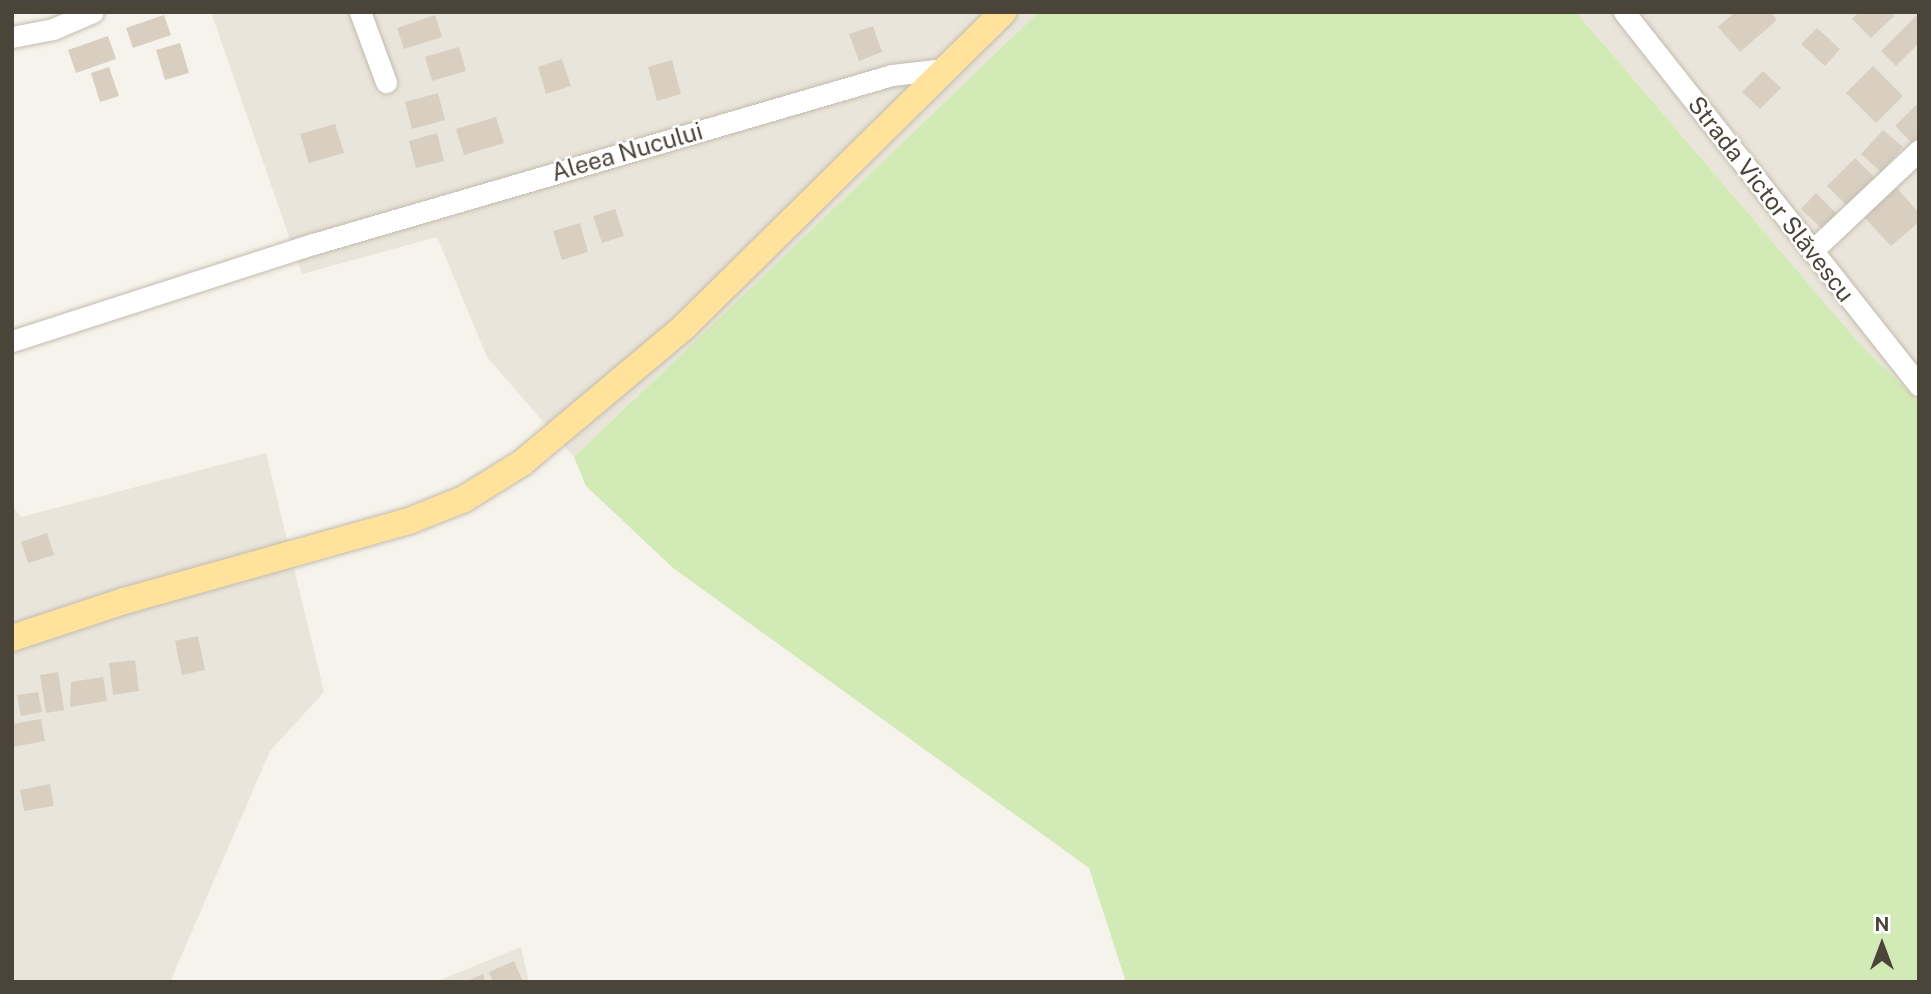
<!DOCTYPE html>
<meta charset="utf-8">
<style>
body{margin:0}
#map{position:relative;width:1931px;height:994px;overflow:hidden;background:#f6f3ec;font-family:"Public Sans",sans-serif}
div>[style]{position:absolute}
.residential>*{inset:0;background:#eae5da}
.green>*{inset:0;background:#d2eab5}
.building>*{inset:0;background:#d8cfc1}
.roads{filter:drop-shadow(0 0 2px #c2bbae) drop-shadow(0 0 2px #c2bbae)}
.minor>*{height:21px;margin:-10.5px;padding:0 10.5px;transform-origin:10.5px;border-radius:10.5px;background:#fff}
.major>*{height:26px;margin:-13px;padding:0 13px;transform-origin:13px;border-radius:13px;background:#ffe39c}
span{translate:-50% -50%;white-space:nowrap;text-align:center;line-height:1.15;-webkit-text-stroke:5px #fff;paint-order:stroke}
.street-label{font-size:24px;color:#4b4439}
.frame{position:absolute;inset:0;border:14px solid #4b4439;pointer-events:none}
.north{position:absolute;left:1847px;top:910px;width:70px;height:70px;-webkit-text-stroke:5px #fff;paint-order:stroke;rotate:0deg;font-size:19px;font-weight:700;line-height:28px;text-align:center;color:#4b4439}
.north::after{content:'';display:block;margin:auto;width:24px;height:32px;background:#4b4439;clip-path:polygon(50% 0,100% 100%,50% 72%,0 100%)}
</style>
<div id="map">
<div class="residential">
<div style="clip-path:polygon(211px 12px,1039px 12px,574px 457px,487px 357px,437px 237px,302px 274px)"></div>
<div style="clip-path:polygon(1576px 12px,1919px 12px,1919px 402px,1859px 343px)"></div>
<div style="clip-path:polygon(266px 453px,324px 692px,270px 751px,170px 982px,12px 982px,12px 505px,21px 517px)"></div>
<div style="clip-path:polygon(521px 947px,529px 982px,435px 982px)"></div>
</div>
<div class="green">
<div style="clip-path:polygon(1039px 12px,1576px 12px,1859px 343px,1919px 402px,1919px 982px,1126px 982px,1089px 868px,673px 568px,586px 486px,574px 457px)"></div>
</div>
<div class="building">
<div style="clip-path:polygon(1735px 12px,1770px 12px,1777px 20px,1740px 52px,1718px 27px)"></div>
<div style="clip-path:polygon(1859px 12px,1891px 12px,1894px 16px,1871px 38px,1852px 19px)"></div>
<div style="clip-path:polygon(1919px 13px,1919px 43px,1896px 66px,1881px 51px)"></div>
<div style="clip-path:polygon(164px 15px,171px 35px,133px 48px,126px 28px)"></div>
<div style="clip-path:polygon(435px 15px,442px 37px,404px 49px,397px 28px)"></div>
<div style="clip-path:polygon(873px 26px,882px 52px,859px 61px,849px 34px)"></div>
<div style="clip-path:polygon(1817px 28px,1840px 49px,1825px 66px,1801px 44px)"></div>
<div style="clip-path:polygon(108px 36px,116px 59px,76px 73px,68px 50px)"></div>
<div style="clip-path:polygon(180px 43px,189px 73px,165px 80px,156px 50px)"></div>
<div style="clip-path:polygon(459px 47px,466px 71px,432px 81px,425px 57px)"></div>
<div style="clip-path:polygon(562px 59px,571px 86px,546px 94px,538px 67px)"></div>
<div style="clip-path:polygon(672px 60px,681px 94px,657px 101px,648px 67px)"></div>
<div style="clip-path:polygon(1873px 66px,1903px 96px,1876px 123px,1846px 93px)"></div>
<div style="clip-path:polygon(109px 67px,119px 96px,100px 102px,91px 73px)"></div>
<div style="clip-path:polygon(1763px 71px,1781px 88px,1760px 109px,1742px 92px)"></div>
<div style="clip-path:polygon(438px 93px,445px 120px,412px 129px,405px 102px)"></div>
<div style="clip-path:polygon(1919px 102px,1919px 136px,1912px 143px,1895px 126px)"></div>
<div style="clip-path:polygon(496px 117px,504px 143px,464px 155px,456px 129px)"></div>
<div style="clip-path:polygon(335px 124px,344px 153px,309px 163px,300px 134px)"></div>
<div style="clip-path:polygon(1883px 130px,1903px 147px,1881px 172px,1861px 154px)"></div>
<div style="clip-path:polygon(437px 133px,444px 161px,416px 168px,409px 141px)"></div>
<div style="clip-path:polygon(1855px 158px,1875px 178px,1847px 206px,1827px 186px)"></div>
<div style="clip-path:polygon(1896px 187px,1919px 213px,1919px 222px,1891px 246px,1863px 216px)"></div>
<div style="clip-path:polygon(1816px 193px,1839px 216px,1824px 231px,1801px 209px)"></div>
<div style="clip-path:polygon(615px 209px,624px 236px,602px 243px,593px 216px)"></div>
<div style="clip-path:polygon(580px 223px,588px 252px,562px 260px,553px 231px)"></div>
<div style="clip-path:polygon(47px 533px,54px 555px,28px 563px,21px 542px)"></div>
<div style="clip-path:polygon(198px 636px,205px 670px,182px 675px,175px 641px)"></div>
<div style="clip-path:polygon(135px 660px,139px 691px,113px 695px,109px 663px)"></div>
<div style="clip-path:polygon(58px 672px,64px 710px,46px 713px,40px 675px)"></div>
<div style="clip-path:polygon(103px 677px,107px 701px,70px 707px,71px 682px)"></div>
<div style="clip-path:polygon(38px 692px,42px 712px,21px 716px,17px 695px)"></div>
<div style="clip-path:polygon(41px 719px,45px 741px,12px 747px,12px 724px)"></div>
<div style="clip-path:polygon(50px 784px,54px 806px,24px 811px,20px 790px)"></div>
<div style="clip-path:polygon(514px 961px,523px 982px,493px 982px,489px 972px)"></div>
<div style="clip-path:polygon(483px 974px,486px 982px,465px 982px)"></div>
</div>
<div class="roads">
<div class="minor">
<div style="left:360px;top:12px;width:75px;rotate:69.6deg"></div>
<div style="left:1624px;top:12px;width:476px;rotate:51.7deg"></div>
<div style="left:12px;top:37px;width:42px;rotate:-11deg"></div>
<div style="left:53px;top:29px;width:43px;rotate:-23deg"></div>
<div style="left:1812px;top:251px;width:147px;rotate:-43.3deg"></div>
<div style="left:12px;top:341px;width:316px;rotate:-17.9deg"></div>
<div style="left:313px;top:244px;width:603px;rotate:-16.27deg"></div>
<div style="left:892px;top:75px;width:51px;rotate:-6.7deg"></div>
</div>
<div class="major">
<div style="left:12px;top:638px;width:118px;rotate:-18.3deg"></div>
<div style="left:124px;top:601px;width:296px;rotate:-15.7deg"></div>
<div style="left:409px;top:521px;width:59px;rotate:-21.8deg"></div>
<div style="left:464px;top:499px;width:68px;rotate:-31.8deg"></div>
<div style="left:522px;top:463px;width:213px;rotate:-40deg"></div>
<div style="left:685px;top:326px;width:447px;rotate:-44.6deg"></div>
</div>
</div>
<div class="street-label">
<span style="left:627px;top:152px;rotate:-16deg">Aleea Nucului</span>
<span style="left:1771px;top:199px;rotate:52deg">Strada Victor Slăvescu</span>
</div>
<div class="frame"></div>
<div class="north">N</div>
</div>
